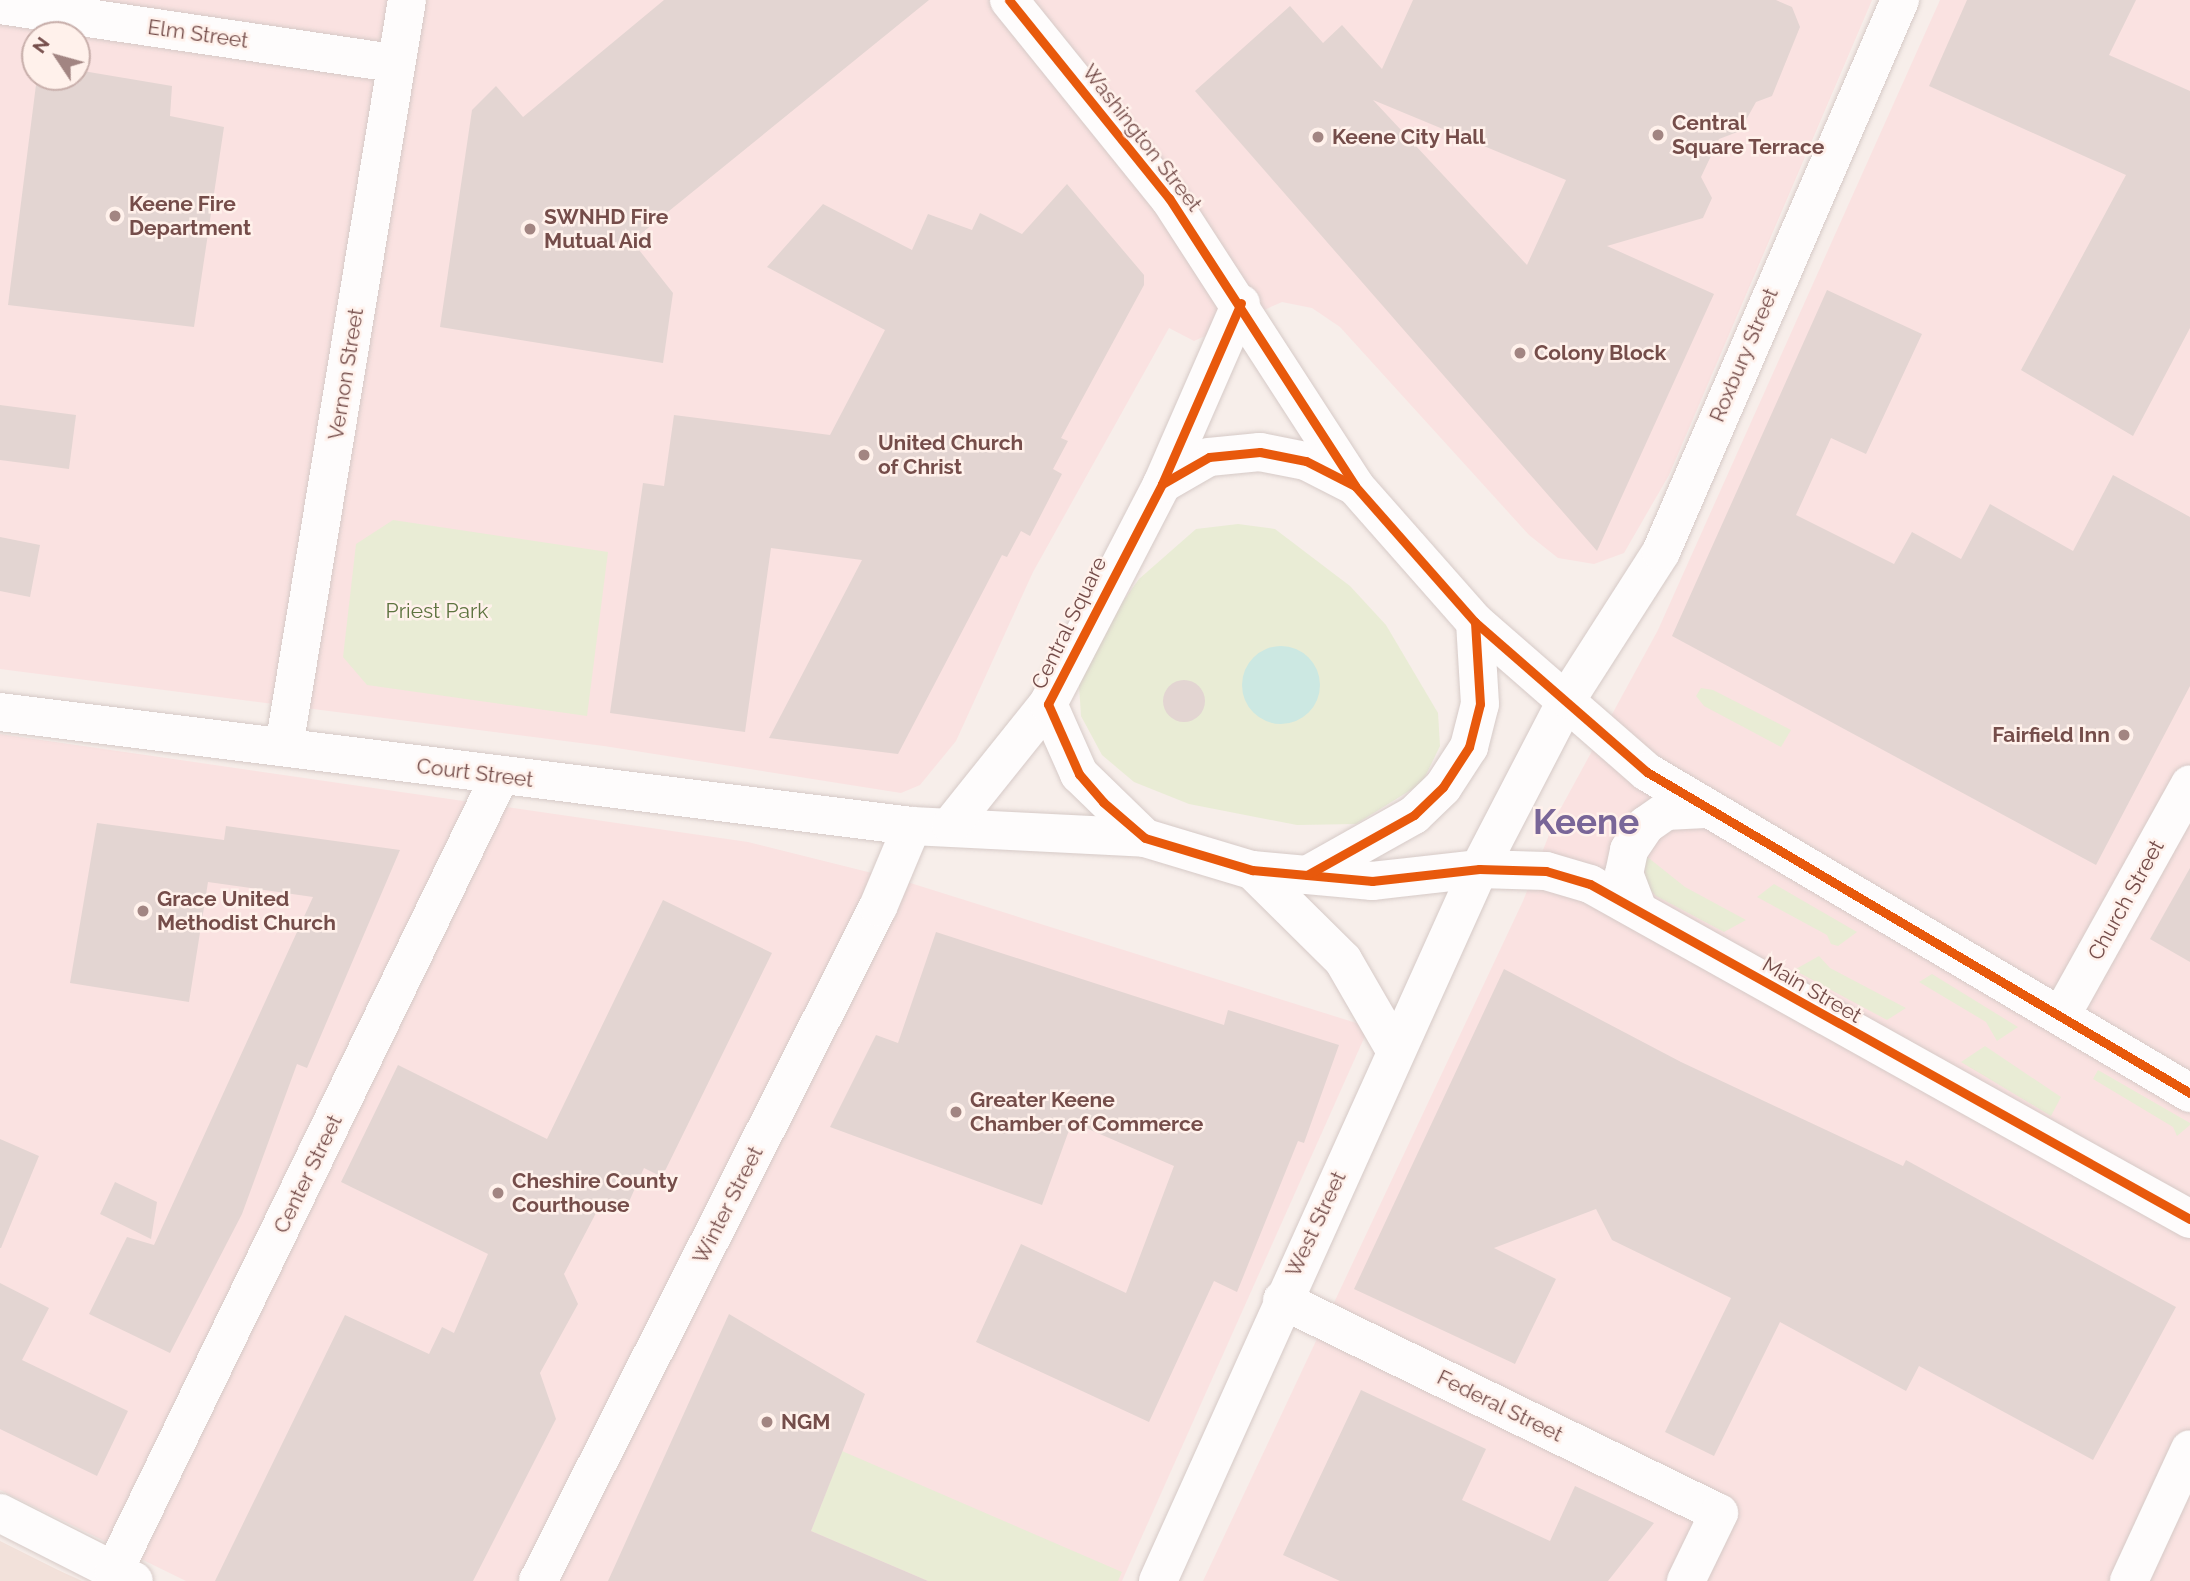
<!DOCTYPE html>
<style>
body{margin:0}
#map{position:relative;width:2190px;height:1581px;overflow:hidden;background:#f7eeea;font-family:Raleway,sans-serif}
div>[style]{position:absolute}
.residential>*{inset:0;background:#f2e1da}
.commercial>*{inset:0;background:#fae2e1}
.green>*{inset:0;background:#e9ecd5}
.water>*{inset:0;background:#cce8e2}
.round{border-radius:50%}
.building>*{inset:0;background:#e3d5d2}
.roads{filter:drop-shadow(0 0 2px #d6cac7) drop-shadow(0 0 2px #d6cac7)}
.street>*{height:38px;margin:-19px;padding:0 19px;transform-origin:19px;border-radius:19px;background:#fefcfc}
.secondary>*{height:38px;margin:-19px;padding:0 19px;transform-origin:19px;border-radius:19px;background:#fefcfc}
.cycleway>*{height:9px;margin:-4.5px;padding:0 4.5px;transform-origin:4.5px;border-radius:4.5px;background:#e8590c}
.dots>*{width:19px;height:19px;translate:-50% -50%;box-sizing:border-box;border:4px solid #fff1eb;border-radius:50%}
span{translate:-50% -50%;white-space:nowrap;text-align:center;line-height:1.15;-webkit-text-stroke:5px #fff1eb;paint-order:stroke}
.street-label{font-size:21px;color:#754d4a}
.poi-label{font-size:21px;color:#754d4a;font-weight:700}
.left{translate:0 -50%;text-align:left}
.right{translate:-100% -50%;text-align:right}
.park-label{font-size:21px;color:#5e7440}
.town-label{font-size:35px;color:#796698;font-weight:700}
.north{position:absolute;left:21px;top:21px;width:70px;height:70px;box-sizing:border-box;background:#fff1eb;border:2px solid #c8afab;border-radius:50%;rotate:306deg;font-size:19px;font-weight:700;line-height:28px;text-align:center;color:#754d4a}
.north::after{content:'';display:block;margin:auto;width:24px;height:32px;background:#a28582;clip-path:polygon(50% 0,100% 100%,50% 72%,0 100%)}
</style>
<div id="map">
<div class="residential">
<div style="clip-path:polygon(0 1541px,58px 1570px,82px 1581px,0 1581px)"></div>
</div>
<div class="commercial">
<div style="clip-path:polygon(evenodd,0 0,1872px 0,1669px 475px,1624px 553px,1594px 564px,1558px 558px,1529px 535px,1340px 327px,1312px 308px,1282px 302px,1194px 341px,1169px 328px,1033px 572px,956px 741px,920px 785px,901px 793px,604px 746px,0 669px,0 0,35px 35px,77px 35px,77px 77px,35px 77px,35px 35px)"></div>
<div style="clip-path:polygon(1940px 0,2190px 0,2190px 1581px,1203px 1581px,1523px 901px,1556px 817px,1658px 630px)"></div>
<div style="clip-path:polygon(0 734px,748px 842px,904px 881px,1369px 1027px,1122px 1581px,186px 1581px,0 1490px)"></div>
</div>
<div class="green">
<div style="clip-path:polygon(393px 520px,608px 552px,587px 716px,367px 685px,343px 657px,356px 544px)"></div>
<div style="clip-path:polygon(1238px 524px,1275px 529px,1350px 586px,1386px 625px,1438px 713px,1440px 746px,1422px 783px,1356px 824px,1297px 825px,1189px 804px,1134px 782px,1102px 755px,1081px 716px,1079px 685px,1114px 614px,1139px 579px,1196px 529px)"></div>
<div style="clip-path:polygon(1701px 688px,1713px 690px,1791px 730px,1781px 747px,1704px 706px,1696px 696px)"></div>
<div style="clip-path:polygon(1645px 855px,1685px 887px,1746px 920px,1724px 932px,1656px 896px,1645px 884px)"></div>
<div style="clip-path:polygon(1774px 884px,1857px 932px,1838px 946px,1831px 944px,1827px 935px,1757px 897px)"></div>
<div style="clip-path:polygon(1819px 956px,1830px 968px,1906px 1008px,1887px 1020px,1794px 970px)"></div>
<div style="clip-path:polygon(1932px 974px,2018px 1027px,1997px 1041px,1986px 1022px,1919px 982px)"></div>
<div style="clip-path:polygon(1985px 1046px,2061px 1097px,2051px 1116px,1961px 1062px)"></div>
<div style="clip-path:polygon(2098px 1070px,2190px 1123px,2190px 1125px,2177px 1136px,2173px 1127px,2093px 1079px)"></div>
<div style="clip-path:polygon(842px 1451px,1122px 1572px,1118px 1581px,928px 1581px,811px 1531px)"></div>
</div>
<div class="water">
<div class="round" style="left:1242px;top:646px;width:78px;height:78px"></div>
</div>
<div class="building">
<div style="clip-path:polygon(664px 0,929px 0,632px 241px,673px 293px,663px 363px,440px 327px,472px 110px,496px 86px,523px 117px)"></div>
<div style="clip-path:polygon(evenodd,1413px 0,1776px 0,1792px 7px,1800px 27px,1772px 96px,1756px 102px,1740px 131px,1719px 139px,1701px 177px,1712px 198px,1703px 218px,1607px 246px,1714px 294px,1597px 551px,1195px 91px,1290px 6px,1323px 43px,1342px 25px,1382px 69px,1413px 0,1373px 100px,1566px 180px,1527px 265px,1373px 100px)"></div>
<div style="clip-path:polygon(1967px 0,2136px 0,2109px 55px,2190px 91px,2190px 328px,2133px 436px,2021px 370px,2126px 175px,1929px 86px)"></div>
<div style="clip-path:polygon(77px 70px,172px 86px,170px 116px,224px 127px,194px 327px,8px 305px,37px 77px,77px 77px)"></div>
<div style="clip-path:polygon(1067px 184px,1144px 275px,1144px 285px,1061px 438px,1068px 441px,1053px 469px,1062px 474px,1030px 536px,1021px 531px,1007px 557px,1002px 555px,898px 754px,769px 738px,862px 560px,771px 548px,745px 732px,610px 713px,643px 483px,664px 486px,674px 415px,830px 435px,885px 330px,767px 267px,823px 204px,912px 250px,928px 214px,972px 230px,980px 213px,1022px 234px)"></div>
<div style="clip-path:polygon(1827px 290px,1922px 334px,1866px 454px,1831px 438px,1796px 515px,1894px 564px,1912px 532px,1961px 559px,1990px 504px,2073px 551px,2113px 475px,2190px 517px,2190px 686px,2096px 865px,1672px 636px)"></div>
<div style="clip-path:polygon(0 405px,76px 415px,69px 469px,0 460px)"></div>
<div style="clip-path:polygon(0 537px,40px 545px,30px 597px,0 591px)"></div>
<div class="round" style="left:1163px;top:680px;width:42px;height:42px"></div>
<div style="clip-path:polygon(97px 823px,224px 840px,226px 826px,400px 850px,307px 1068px,297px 1064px,242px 1214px,170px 1353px,89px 1314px,127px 1237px,154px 1245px,313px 897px,208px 882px,189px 1002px,70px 983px)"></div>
<div style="clip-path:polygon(2190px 868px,2190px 962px,2150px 939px)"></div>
<div style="clip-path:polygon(663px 900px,772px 953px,662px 1177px,644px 1168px,628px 1204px,596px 1213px,564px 1274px,578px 1304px,540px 1373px,556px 1419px,473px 1581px,215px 1581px,345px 1315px,429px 1354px,442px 1327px,454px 1333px,488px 1254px,341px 1182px,398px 1065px,547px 1139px)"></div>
<div style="clip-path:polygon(936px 932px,1224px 1025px,1228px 1010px,1339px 1045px,1304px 1143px,1298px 1141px,1237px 1292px,1214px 1281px,1149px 1422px,976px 1342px,1021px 1244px,1126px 1293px,1174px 1166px,1072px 1122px,1042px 1205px,830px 1127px,876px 1035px,898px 1043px)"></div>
<div style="clip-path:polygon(1504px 969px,1681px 1062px,1903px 1166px,1906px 1160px,2176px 1307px,2093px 1460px,1919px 1366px,1906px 1391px,1780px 1322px,1714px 1456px,1665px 1432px,1731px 1298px,1612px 1240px,1596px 1209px,1494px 1248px,1556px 1279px,1515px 1364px,1354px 1289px)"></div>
<div style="clip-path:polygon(0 1139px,39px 1156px,1px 1248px,0 1248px)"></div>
<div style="clip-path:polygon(115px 1182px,157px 1202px,151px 1239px,100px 1214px)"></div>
<div style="clip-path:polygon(0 1283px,49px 1308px,22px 1360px,128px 1411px,97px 1476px,0 1429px)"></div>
<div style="clip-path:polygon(729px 1314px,865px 1394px,811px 1531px,928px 1581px,608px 1581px)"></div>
<div style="clip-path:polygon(1361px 1390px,1486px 1449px,1462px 1500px,1550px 1541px,1575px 1486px,1654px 1523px,1608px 1581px,1340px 1581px,1283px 1555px)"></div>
</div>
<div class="roads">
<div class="street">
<div style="left:0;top:5px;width:399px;rotate:8.4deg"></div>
<div style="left:284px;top:747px;width:757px;rotate:-80.65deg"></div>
<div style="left:2061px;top:1016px;width:265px;rotate:-60.9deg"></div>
<div style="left:1282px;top:1300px;width:486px;rotate:26deg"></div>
<div style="left:1719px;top:1513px;width:76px;rotate:115.9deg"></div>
<div style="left:0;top:1513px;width:150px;rotate:26.9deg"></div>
<div style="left:114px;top:1571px;width:884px;rotate:-64.1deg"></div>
<div style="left:538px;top:1581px;width:755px;rotate:-63.23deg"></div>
<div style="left:878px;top:907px;width:88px;rotate:-67.2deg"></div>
</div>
<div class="secondary">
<div style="left:1009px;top:0;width:255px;rotate:51.1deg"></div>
<div style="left:1169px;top:198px;width:343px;rotate:57.1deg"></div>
<div style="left:1355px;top:486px;width:181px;rotate:48.6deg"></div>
<div style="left:1475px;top:622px;width:228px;rotate:41.1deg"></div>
<div style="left:1647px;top:772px;width:631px;rotate:30.59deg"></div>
<div style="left:1162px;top:484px;width:54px;rotate:-29.9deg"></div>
<div style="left:1209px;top:457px;width:51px;rotate:-5.6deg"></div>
<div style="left:1260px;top:452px;width:47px;rotate:11.1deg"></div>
<div style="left:1306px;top:461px;width:55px;rotate:27deg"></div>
<div style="left:1048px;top:704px;width:77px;rotate:66.1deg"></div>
<div style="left:1079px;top:774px;width:92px;rotate:44.1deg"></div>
<div style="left:0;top:712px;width:919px;rotate:7.13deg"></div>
<div style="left:912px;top:826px;width:233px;rotate:2.9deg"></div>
<div style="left:1145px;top:838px;width:112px;rotate:16.7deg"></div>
<div style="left:1252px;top:870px;width:121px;rotate:5.2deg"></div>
<div style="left:1372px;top:881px;width:108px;rotate:-6.4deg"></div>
<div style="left:1479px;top:869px;width:67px;rotate:1.7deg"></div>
<div style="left:1546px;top:871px;width:46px;rotate:16.5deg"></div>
<div style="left:1590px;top:884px;width:687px;rotate:29.18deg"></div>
<div style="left:951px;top:825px;width:155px;rotate:-51.3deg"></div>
<div style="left:1048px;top:704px;width:248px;rotate:-62.6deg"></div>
<div style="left:1162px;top:484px;width:197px;rotate:-66.4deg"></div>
<div style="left:1252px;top:870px;width:128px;rotate:44.7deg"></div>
<div style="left:1343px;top:960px;width:104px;rotate:60deg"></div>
<div style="left:1307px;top:875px;width:123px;rotate:-29.3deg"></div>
<div style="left:1414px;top:815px;width:40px;rotate:-44deg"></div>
<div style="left:1443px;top:787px;width:48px;rotate:-57deg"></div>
<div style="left:1469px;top:747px;width:44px;rotate:-75.7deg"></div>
<div style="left:1480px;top:704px;width:82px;rotate:-93.5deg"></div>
<div style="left:1638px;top:910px;width:39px;rotate:-111deg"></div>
<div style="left:1624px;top:874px;width:25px;rotate:-78deg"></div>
<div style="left:1629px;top:850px;width:30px;rotate:-56deg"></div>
<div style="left:1646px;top:825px;width:24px;rotate:-35deg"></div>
<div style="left:1666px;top:811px;width:39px;rotate:-3deg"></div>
<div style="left:1158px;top:1581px;width:781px;rotate:-65.73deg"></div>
<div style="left:1479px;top:869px;width:191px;rotate:-62.6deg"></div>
<div style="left:1567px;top:699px;width:174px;rotate:-57.4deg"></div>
<div style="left:1661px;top:552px;width:602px;rotate:-66.59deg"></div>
<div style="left:2129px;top:1581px;width:145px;rotate:-65.2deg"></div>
</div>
</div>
<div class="cycleway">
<div style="left:1009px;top:0;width:255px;rotate:51.1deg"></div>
<div style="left:1169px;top:198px;width:343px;rotate:57.1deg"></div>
<div style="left:1355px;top:486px;width:181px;rotate:48.6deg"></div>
<div style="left:1475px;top:622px;width:228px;rotate:41.1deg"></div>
<div style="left:1647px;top:772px;width:631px;rotate:30.59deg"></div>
<div style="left:1241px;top:303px;width:197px;rotate:113.6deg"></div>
<div style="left:1162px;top:484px;width:248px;rotate:117.4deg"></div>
<div style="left:1048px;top:704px;width:77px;rotate:66.1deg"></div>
<div style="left:1079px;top:774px;width:37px;rotate:49deg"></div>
<div style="left:1103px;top:802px;width:55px;rotate:40.6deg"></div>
<div style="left:1145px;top:838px;width:112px;rotate:16.7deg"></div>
<div style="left:1252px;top:870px;width:121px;rotate:5.2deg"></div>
<div style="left:1372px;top:881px;width:108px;rotate:-6.4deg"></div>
<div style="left:1479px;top:869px;width:67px;rotate:1.7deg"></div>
<div style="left:1546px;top:871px;width:46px;rotate:16.5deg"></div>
<div style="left:1590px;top:884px;width:687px;rotate:29.18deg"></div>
<div style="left:1162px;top:484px;width:54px;rotate:-29.9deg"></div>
<div style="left:1209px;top:457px;width:51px;rotate:-5.6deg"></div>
<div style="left:1260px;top:452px;width:47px;rotate:11.1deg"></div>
<div style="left:1306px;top:461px;width:55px;rotate:27deg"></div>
<div style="left:1307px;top:875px;width:123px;rotate:-29.3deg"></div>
<div style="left:1414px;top:815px;width:40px;rotate:-44deg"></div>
<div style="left:1443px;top:787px;width:48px;rotate:-57deg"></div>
<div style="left:1469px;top:747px;width:44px;rotate:-75.7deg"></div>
<div style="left:1480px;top:704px;width:82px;rotate:-93.5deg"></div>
</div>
<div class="dots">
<div style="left:1658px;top:135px;background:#a28582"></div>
<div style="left:1318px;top:137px;background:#a28582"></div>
<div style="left:115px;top:216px;background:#a28582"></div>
<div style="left:530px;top:229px;background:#a28582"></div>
<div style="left:1520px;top:353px;background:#a28582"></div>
<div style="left:864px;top:455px;background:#a28582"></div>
<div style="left:2124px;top:735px;background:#a28582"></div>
<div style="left:143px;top:911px;background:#a28582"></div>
<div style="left:956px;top:1112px;background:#a28582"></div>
<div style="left:498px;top:1193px;background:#a28582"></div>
<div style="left:767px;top:1422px;background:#a28582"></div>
</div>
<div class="street-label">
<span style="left:198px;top:34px;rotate:8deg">Elm Street</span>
<span style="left:1142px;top:138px;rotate:52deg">Washington Street</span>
<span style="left:1744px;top:355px;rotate:-67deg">Roxbury Street</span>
<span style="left:346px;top:374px;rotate:-81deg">Vernon Street</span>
<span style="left:1069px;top:623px;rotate:-64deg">Central Square</span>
<span style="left:475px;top:773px;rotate:7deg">Court Street</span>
<span style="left:2126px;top:900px;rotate:-61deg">Church Street</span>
<span style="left:1812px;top:990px;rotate:30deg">Main Street</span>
<span style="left:308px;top:1174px;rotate:-64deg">Center Street</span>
<span style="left:728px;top:1205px;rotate:-63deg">Winter Street</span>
<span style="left:1316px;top:1224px;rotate:-65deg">West Street</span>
<span style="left:1500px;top:1406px;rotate:26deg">Federal Street</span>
</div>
<div class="poi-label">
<span class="left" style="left:1672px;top:135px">Central<br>Square Terrace</span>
<span class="left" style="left:1332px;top:137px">Keene City Hall</span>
<span class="left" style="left:129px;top:216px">Keene Fire<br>Department</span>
<span class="left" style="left:544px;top:229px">SWNHD Fire<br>Mutual Aid</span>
<span class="left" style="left:1534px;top:353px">Colony Block</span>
<span class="left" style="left:878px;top:455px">United Church<br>of Christ</span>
<span class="right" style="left:2110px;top:735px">Fairfield Inn</span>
<span class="left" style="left:157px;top:911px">Grace United<br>Methodist Church</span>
<span class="left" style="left:970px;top:1112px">Greater Keene<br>Chamber of Commerce</span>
<span class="left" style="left:512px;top:1193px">Cheshire County<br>Courthouse</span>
<span class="left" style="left:781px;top:1422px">NGM</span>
</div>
<div class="park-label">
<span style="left:437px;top:611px">Priest Park</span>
</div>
<div class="town-label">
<span style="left:1586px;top:822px">Keene</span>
</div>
<div class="north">N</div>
</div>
